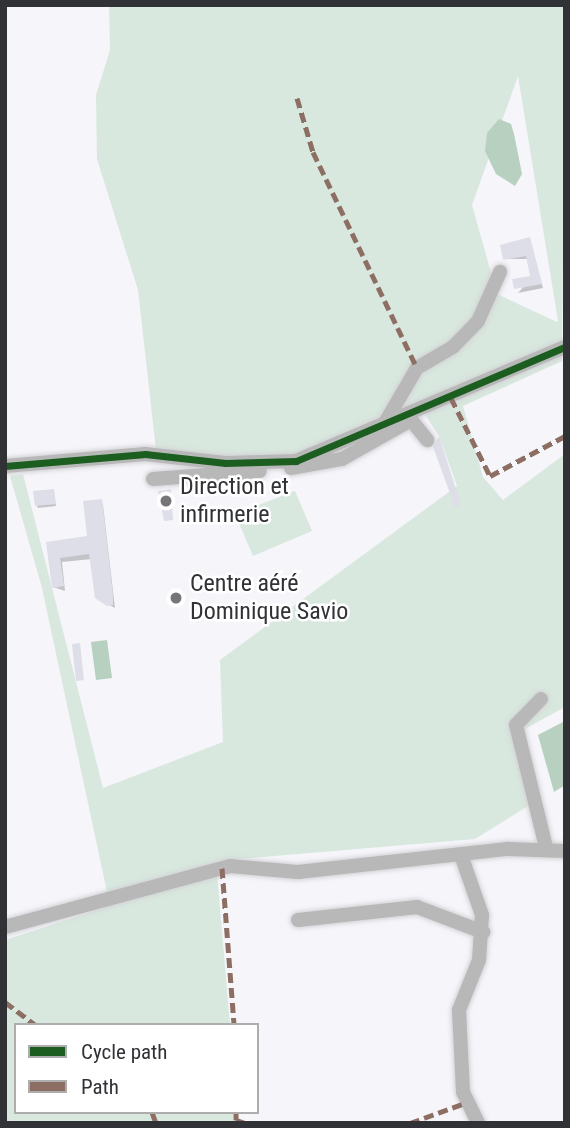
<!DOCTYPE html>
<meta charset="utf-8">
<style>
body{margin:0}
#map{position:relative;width:570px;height:1128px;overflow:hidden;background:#f5f5fa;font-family:"Roboto Condensed",sans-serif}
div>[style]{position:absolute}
.green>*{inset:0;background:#d8e8de}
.water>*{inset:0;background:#b7d0bf}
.shadow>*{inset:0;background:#0003}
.building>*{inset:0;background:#dddee8}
.roads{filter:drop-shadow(0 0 2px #d3d3d6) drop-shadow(0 0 2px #d3d3d6)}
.minor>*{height:14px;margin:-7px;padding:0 7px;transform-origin:7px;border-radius:7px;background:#b8b8b9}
.quiet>*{height:5px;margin-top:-2.5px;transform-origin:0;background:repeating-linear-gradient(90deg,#8d6e63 0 10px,transparent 0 15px)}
.cycleway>*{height:7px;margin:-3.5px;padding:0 3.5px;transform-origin:3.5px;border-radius:3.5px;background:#1b5e20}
.dots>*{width:19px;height:19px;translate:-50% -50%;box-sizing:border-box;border:4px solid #fff;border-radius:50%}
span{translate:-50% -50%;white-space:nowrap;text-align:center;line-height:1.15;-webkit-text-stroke:5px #fff;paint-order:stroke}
.poi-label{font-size:24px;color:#313235}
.left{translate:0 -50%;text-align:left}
.frame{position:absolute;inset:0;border:7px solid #313235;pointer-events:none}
.legend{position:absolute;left:14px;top:1023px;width:245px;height:91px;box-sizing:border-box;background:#fff;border:2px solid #adadae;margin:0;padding:9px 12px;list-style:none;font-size:21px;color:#313235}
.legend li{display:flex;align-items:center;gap:14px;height:35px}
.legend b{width:35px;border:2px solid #adadae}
</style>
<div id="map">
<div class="green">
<div style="clip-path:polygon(evenodd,109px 5px,565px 5px,562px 361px,463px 406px,483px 477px,503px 500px,565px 454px,565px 707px,512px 736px,528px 806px,475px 839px,216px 861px,230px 1025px,16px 1025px,16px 1112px,233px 1112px,233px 1123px,5px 1123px,5px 940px,110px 906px,42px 588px,10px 476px,23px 474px,103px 788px,223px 742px,220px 660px,457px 486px,439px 436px,417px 402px,294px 457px,216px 458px,156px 450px,138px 290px,97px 159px,96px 95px,110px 50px,109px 5px,518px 76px,558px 321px,557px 322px,497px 294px,472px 205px,518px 76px)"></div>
<div style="clip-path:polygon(295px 491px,312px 531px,253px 556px,235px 514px)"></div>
</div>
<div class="water">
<div style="clip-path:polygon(499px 119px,511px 124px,514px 134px,522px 174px,515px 186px,496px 174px,485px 151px,487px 133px)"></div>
<div style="clip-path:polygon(107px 640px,112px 678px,96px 680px,91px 642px)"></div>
<div style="clip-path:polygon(565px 721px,565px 785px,554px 792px,538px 735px)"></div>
</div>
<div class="shadow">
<div style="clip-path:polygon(531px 243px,543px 288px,518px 293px,532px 277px,528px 259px,504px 259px)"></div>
<div style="clip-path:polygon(53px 491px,56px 506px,38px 508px,37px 506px)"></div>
<div style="clip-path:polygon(101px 501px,103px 505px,115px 608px,96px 598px,92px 559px,62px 562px,65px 591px,53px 587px,48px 544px,89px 538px)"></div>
</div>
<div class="building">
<div style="clip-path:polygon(530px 237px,542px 284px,514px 289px,512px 279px,530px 276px,526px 256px,503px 260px,500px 245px)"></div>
<div style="clip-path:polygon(439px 436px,461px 505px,455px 507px,433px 447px)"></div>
<div style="clip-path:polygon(54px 489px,56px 504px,35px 506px,33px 491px)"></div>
<div style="clip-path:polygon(171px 489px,173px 520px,164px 521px,158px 491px)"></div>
<div style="clip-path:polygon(102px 499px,113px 595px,113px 605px,107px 606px,95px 598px,89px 554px,60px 558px,64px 586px,52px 588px,46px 542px,87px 536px,83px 501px)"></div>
<div style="clip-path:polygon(80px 643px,84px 680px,76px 681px,72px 644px)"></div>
</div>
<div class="roads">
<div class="minor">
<div style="left:386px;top:421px;width:61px;rotate:-59.7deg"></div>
<div style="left:417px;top:368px;width:42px;rotate:-30.3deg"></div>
<div style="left:453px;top:347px;width:36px;rotate:-46deg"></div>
<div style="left:478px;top:321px;width:54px;rotate:-65.8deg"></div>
<div style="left:5px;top:466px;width:141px;rotate:-4.9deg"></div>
<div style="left:145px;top:454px;width:81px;rotate:6.4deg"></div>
<div style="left:225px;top:463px;width:71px;rotate:-1.6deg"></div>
<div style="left:296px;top:461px;width:292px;rotate:-23deg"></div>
<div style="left:291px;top:468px;width:52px;rotate:-10deg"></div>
<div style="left:342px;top:459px;width:79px;rotate:-29.5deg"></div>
<div style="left:411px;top:420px;width:26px;rotate:51deg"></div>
<div style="left:153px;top:479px;width:107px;rotate:-4.3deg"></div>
<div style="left:541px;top:699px;width:36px;rotate:134deg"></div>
<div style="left:516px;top:725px;width:126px;rotate:76.2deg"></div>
<div style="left:461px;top:855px;width:64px;rotate:70.7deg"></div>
<div style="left:482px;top:915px;width:45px;rotate:93.8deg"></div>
<div style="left:479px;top:960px;width:54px;rotate:111.8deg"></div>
<div style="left:459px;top:1010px;width:82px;rotate:87.2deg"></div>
<div style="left:463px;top:1092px;width:34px;rotate:64deg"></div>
<div style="left:298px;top:920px;width:120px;rotate:-6.2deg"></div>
<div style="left:417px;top:907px;width:71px;rotate:20.7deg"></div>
<div style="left:5px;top:927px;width:233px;rotate:-15.2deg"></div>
<div style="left:230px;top:866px;width:68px;rotate:5deg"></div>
<div style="left:298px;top:872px;width:211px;rotate:-6.3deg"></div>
<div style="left:508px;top:849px;width:57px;rotate:2deg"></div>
</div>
</div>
<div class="quiet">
<div style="left:297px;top:98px;width:56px;rotate:73.5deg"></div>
<div style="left:313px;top:152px;width:240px;rotate:64.3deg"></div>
<div style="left:451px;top:398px;width:87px;rotate:63.4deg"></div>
<div style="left:490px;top:476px;width:85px;rotate:-28.1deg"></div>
<div style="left:222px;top:868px;width:157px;rotate:85.6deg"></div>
<div style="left:5px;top:1002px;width:39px;rotate:37deg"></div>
<div style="left:152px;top:1112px;width:12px;rotate:70deg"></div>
<div style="left:236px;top:1112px;width:8px;rotate:90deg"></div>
<div style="left:236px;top:1120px;width:9px;rotate:18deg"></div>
<div style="left:410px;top:1123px;width:59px;rotate:-20deg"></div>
</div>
<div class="cycleway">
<div style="left:5px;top:466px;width:141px;rotate:-4.9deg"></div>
<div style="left:145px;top:454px;width:81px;rotate:6.4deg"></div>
<div style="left:225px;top:463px;width:71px;rotate:-1.6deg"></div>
<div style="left:296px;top:461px;width:292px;rotate:-23deg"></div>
</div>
<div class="dots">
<div style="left:166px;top:501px;background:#76767a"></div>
<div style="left:176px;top:598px;background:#76767a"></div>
</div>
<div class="poi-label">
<span class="left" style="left:180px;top:501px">Direction et<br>infirmerie</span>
<span class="left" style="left:190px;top:598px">Centre aéré<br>Dominique Savio</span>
</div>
<div class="frame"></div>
<ul class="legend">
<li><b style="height:9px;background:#1b5e20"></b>Cycle path</li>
<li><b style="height:9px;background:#8d6e63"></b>Path</li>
</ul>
</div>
